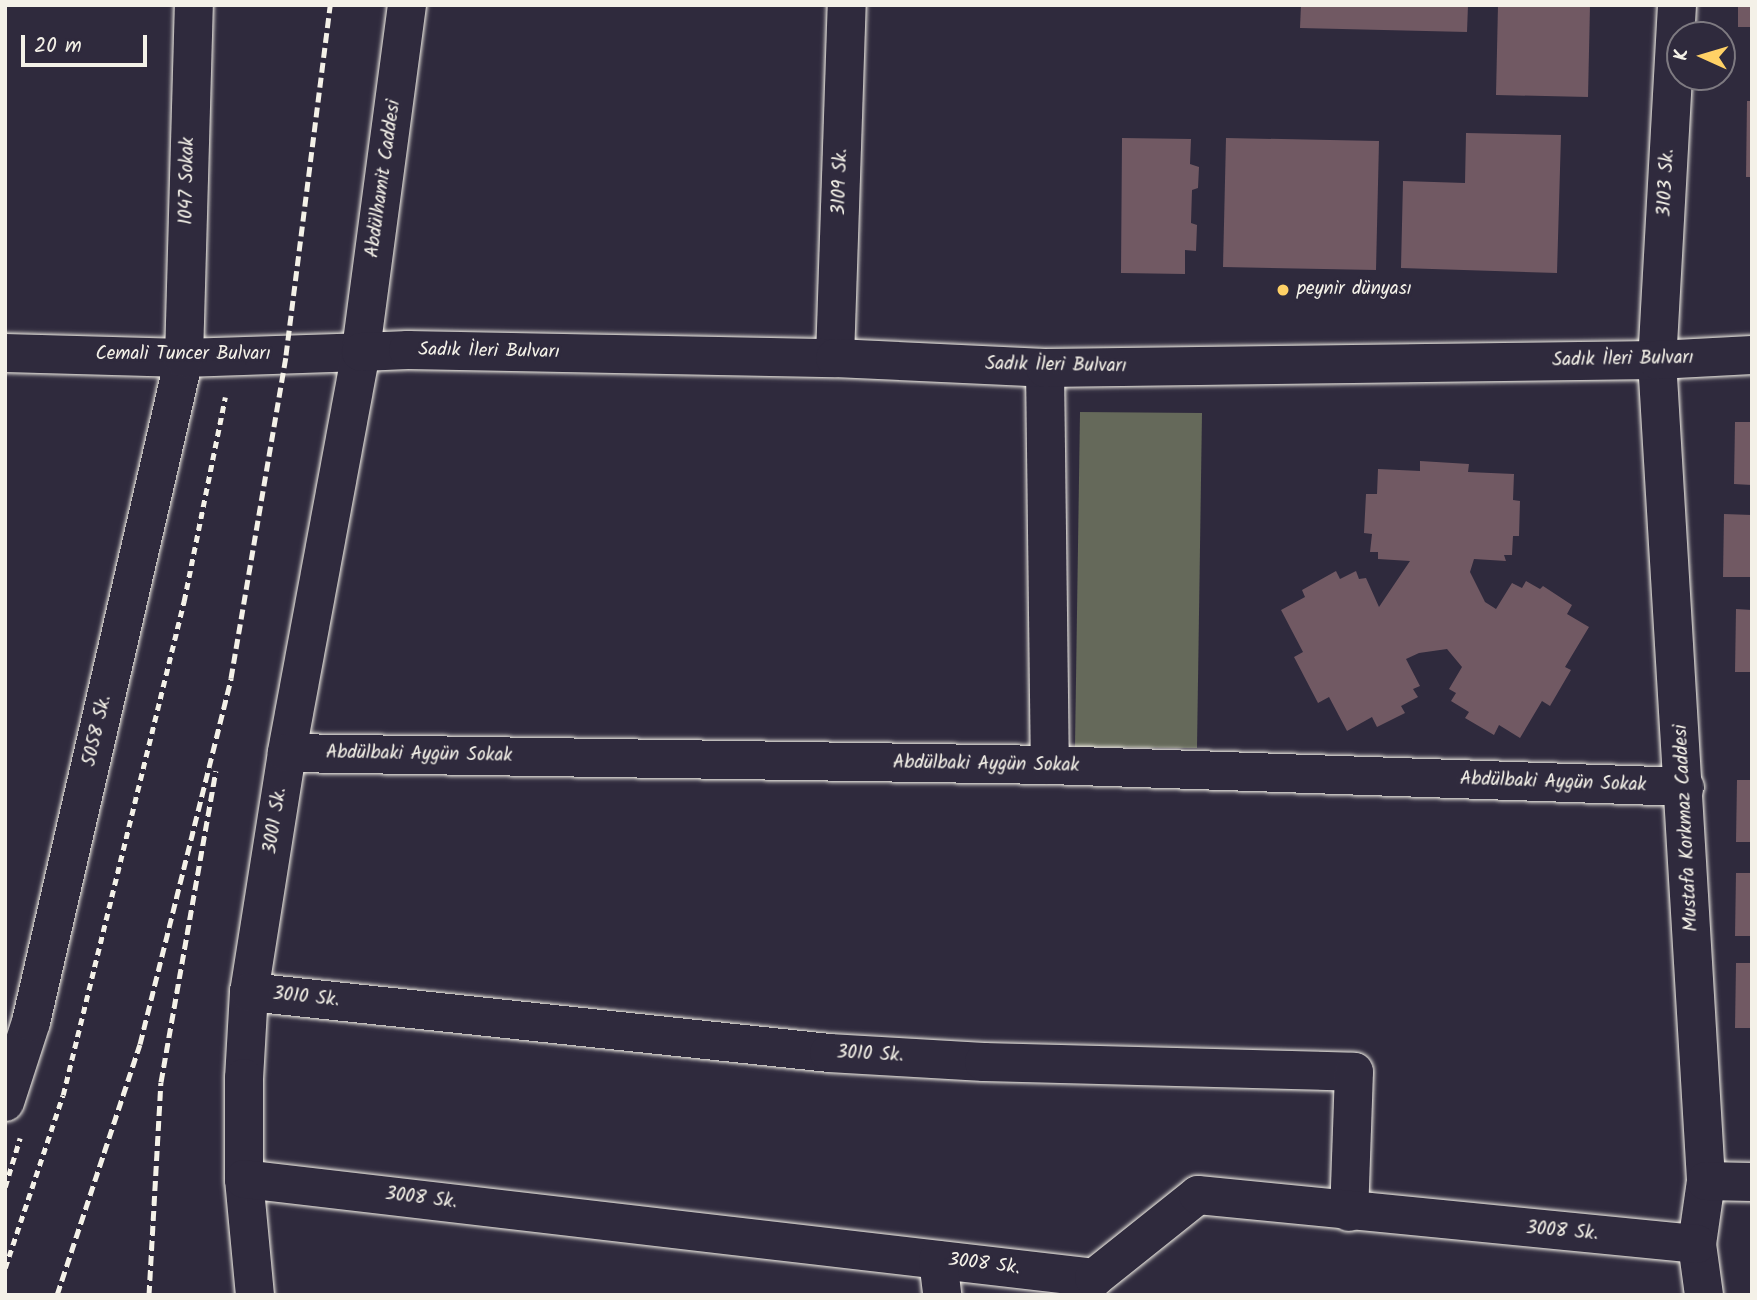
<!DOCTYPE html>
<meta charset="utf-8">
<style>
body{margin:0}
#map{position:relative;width:1757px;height:1300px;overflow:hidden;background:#2f2a3d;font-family:Kalam,sans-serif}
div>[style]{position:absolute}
.green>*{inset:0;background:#65695a}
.building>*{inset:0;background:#715963}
.path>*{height:4.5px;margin-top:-2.25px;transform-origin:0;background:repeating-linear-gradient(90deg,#f4f1e8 0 7px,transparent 0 12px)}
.roads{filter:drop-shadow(0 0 2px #f4f1e8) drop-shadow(0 0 2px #f4f1e8)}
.minor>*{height:38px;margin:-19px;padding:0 19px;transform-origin:19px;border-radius:19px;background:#2f2a3d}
.secondary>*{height:38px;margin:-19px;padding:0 19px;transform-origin:19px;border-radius:19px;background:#2f2a3d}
.rail>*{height:5px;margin-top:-2.5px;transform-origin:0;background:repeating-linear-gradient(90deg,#f4f1e8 0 10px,transparent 0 15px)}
.dots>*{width:19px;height:19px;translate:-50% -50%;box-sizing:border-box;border:4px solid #2f2a3d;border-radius:50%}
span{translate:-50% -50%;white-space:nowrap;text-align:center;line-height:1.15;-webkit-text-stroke:6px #2f2a3d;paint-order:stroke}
.street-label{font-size:19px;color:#f4f1e8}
.poi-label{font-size:19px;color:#f4f1e8}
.left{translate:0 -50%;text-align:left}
.frame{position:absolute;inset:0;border:7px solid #f4f1e8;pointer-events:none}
.north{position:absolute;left:1666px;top:21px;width:70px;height:70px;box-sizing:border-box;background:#2f2a3d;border:2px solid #7e7a81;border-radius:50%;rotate:274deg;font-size:19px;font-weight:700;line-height:28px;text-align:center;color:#f4f1e8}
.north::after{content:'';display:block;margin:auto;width:24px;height:32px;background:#ffd166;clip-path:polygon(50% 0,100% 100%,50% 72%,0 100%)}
.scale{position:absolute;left:21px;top:35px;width:126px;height:32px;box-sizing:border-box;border:4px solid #f4f1e8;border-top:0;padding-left:9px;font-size:21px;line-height:24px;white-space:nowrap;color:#f4f1e8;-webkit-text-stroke:5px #2f2a3d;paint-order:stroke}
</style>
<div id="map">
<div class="green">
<div style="clip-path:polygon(1080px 412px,1202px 413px,1197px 748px,1075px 747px)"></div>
</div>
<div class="building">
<div style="clip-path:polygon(1301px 5px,1468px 5px,1467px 32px,1300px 28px)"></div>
<div style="clip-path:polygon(1498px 5px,1590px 5px,1588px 97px,1496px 95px)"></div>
<div style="clip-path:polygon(1738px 5px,1752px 5px,1752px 27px,1738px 27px)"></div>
<div style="clip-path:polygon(1747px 101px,1752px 101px,1752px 177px,1746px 177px)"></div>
<div style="clip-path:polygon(1466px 133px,1561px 135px,1557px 273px,1401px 268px,1403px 181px,1465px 183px)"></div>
<div style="clip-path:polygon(1122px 138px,1191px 139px,1190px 164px,1199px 167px,1198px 188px,1192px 190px,1191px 223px,1197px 225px,1196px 251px,1185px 250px,1185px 274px,1121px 273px)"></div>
<div style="clip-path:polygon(1226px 138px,1379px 141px,1376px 270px,1223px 267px)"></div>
<div style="clip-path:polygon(1735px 422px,1752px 422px,1752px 485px,1734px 484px)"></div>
<div style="clip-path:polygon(1420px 461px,1469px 464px,1468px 472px,1514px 474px,1513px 500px,1520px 501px,1519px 536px,1513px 536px,1512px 555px,1504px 555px,1506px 561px,1474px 559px,1470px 572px,1485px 602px,1496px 609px,1512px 583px,1522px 588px,1526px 581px,1540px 589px,1543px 586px,1572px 605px,1567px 614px,1589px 627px,1565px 667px,1571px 670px,1550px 706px,1542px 701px,1520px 738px,1499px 725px,1494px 735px,1465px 718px,1469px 712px,1451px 701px,1456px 693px,1449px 689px,1462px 667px,1447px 649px,1419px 653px,1406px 659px,1420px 686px,1413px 689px,1418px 697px,1401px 706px,1405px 713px,1377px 727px,1372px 717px,1347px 731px,1329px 697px,1318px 703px,1294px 657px,1303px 652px,1281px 610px,1305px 597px,1302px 590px,1336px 571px,1340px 579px,1356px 571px,1359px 579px,1366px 578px,1379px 607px,1410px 561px,1378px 559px,1378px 552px,1370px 552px,1372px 534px,1364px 533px,1366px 494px,1377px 494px,1378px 469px,1420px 471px)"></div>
<div style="clip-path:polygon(1724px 514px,1752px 515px,1752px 577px,1723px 577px)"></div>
<div style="clip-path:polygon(1736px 609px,1752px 610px,1752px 672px,1735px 672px)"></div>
<div style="clip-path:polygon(1737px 780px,1752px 780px,1752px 842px,1736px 842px)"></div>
<div style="clip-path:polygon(1736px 873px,1752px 873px,1752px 936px,1735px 936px)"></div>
<div style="clip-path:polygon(1736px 963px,1752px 963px,1752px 1028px,1735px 1028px)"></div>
</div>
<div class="path">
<div style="left:5px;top:1187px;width:51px;rotate:-73deg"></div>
<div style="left:5px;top:1268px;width:182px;rotate:-71.5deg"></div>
<div style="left:63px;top:1095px;width:509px;rotate:-76.24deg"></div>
<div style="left:184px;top:601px;width:208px;rotate:-78.6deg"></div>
</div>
<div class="roads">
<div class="minor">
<div style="left:1677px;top:5px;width:356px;rotate:93.2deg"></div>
<div style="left:1657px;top:360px;width:822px;rotate:86.58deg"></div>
<div style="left:1706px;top:1181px;width:64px;rotate:98.1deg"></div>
<div style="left:1697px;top:1244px;width:51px;rotate:82.2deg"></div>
<div style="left:5px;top:353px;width:179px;rotate:1.6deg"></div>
<div style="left:184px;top:358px;width:177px;rotate:-1.9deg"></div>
<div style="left:361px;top:352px;width:408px;rotate:100.5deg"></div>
<div style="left:287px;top:753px;width:242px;rotate:99deg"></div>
<div style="left:249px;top:992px;width:86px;rotate:93.3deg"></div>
<div style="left:244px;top:1078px;width:101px;rotate:90deg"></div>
<div style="left:244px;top:1179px;width:117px;rotate:84.6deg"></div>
<div style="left:835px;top:358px;width:353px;rotate:-88.1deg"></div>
<div style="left:1045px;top:368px;width:397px;rotate:89.3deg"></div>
<div style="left:287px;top:753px;width:763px;rotate:0.9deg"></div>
<div style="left:1050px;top:765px;width:635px;rotate:1.98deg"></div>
<div style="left:249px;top:992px;width:583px;rotate:6deg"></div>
<div style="left:829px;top:1053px;width:155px;rotate:3.3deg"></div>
<div style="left:984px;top:1062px;width:370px;rotate:1.5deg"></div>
<div style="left:1354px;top:1072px;width:140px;rotate:92deg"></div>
<div style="left:5px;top:1102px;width:84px;rotate:-72deg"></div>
<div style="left:31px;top:1022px;width:681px;rotate:-77.02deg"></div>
<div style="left:184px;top:358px;width:353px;rotate:-88.4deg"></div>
<div style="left:244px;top:1179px;width:856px;rotate:6.64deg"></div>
<div style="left:1094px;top:1278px;width:133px;rotate:-38.6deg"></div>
<div style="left:1198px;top:1195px;width:501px;rotate:5.61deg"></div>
<div style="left:1706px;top:1181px;width:46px;rotate:1.2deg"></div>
<div style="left:938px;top:1260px;width:35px;rotate:83deg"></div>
</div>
<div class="secondary">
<div style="left:407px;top:5px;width:350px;rotate:97.6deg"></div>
<div style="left:361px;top:352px;width:47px;rotate:-2.4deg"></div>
<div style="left:408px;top:350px;width:427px;rotate:1.1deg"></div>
<div style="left:835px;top:358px;width:210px;rotate:2.7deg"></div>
<div style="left:1045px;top:368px;width:612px;rotate:-0.75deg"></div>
<div style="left:1657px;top:360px;width:95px;rotate:-3deg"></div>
</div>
</div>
<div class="rail">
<div style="left:57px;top:1295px;width:264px;rotate:-71.7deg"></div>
<div style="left:140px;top:1044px;width:377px;rotate:-76deg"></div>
<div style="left:231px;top:678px;width:328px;rotate:-80.3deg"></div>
<div style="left:286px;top:355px;width:353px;rotate:-82.8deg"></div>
<div style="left:149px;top:1295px;width:213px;rotate:-86.8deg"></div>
<div style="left:161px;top:1082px;width:316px;rotate:-80deg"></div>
</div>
<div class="dots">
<div style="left:1283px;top:290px;background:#ffd166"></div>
</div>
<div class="street-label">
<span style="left:384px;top:179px;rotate:-82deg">Abdülhamit Caddesi</span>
<span style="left:188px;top:181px;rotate:-89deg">1047 Sokak</span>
<span style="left:841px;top:182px;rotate:-88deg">3109 Sk.</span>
<span style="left:1667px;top:183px;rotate:-87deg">3103 Sk.</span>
<span style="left:489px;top:352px;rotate:1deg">Sadık İleri Bulvarı</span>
<span style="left:183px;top:355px">Cemali Tuncer Bulvarı</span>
<span style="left:1623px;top:360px;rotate:-1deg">Sadık İleri Bulvarı</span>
<span style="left:1056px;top:366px;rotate:1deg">Sadık İleri Bulvarı</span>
<span style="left:98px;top:731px;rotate:-77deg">5058 Sk.</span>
<span style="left:419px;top:755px;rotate:1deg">Abdülbaki Aygün Sokak</span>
<span style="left:986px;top:765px;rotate:1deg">Abdülbaki Aygün Sokak</span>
<span style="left:1553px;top:783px;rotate:2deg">Abdülbaki Aygün Sokak</span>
<span style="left:276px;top:821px;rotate:-81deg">3001 Sk.</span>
<span style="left:1687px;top:828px;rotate:-93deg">Mustafa Korkmaz Caddesi</span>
<span style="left:306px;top:998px;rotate:6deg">3010 Sk.</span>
<span style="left:870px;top:1055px;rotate:3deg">3010 Sk.</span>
<span style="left:421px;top:1199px;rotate:7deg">3008 Sk.</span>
<span style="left:1562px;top:1232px;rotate:5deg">3008 Sk.</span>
<span style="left:984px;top:1265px;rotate:7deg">3008 Sk.</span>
</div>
<div class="poi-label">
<span class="left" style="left:1297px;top:290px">peynir dünyası</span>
</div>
<div class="frame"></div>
<div class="north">K</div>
<div class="scale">20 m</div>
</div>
